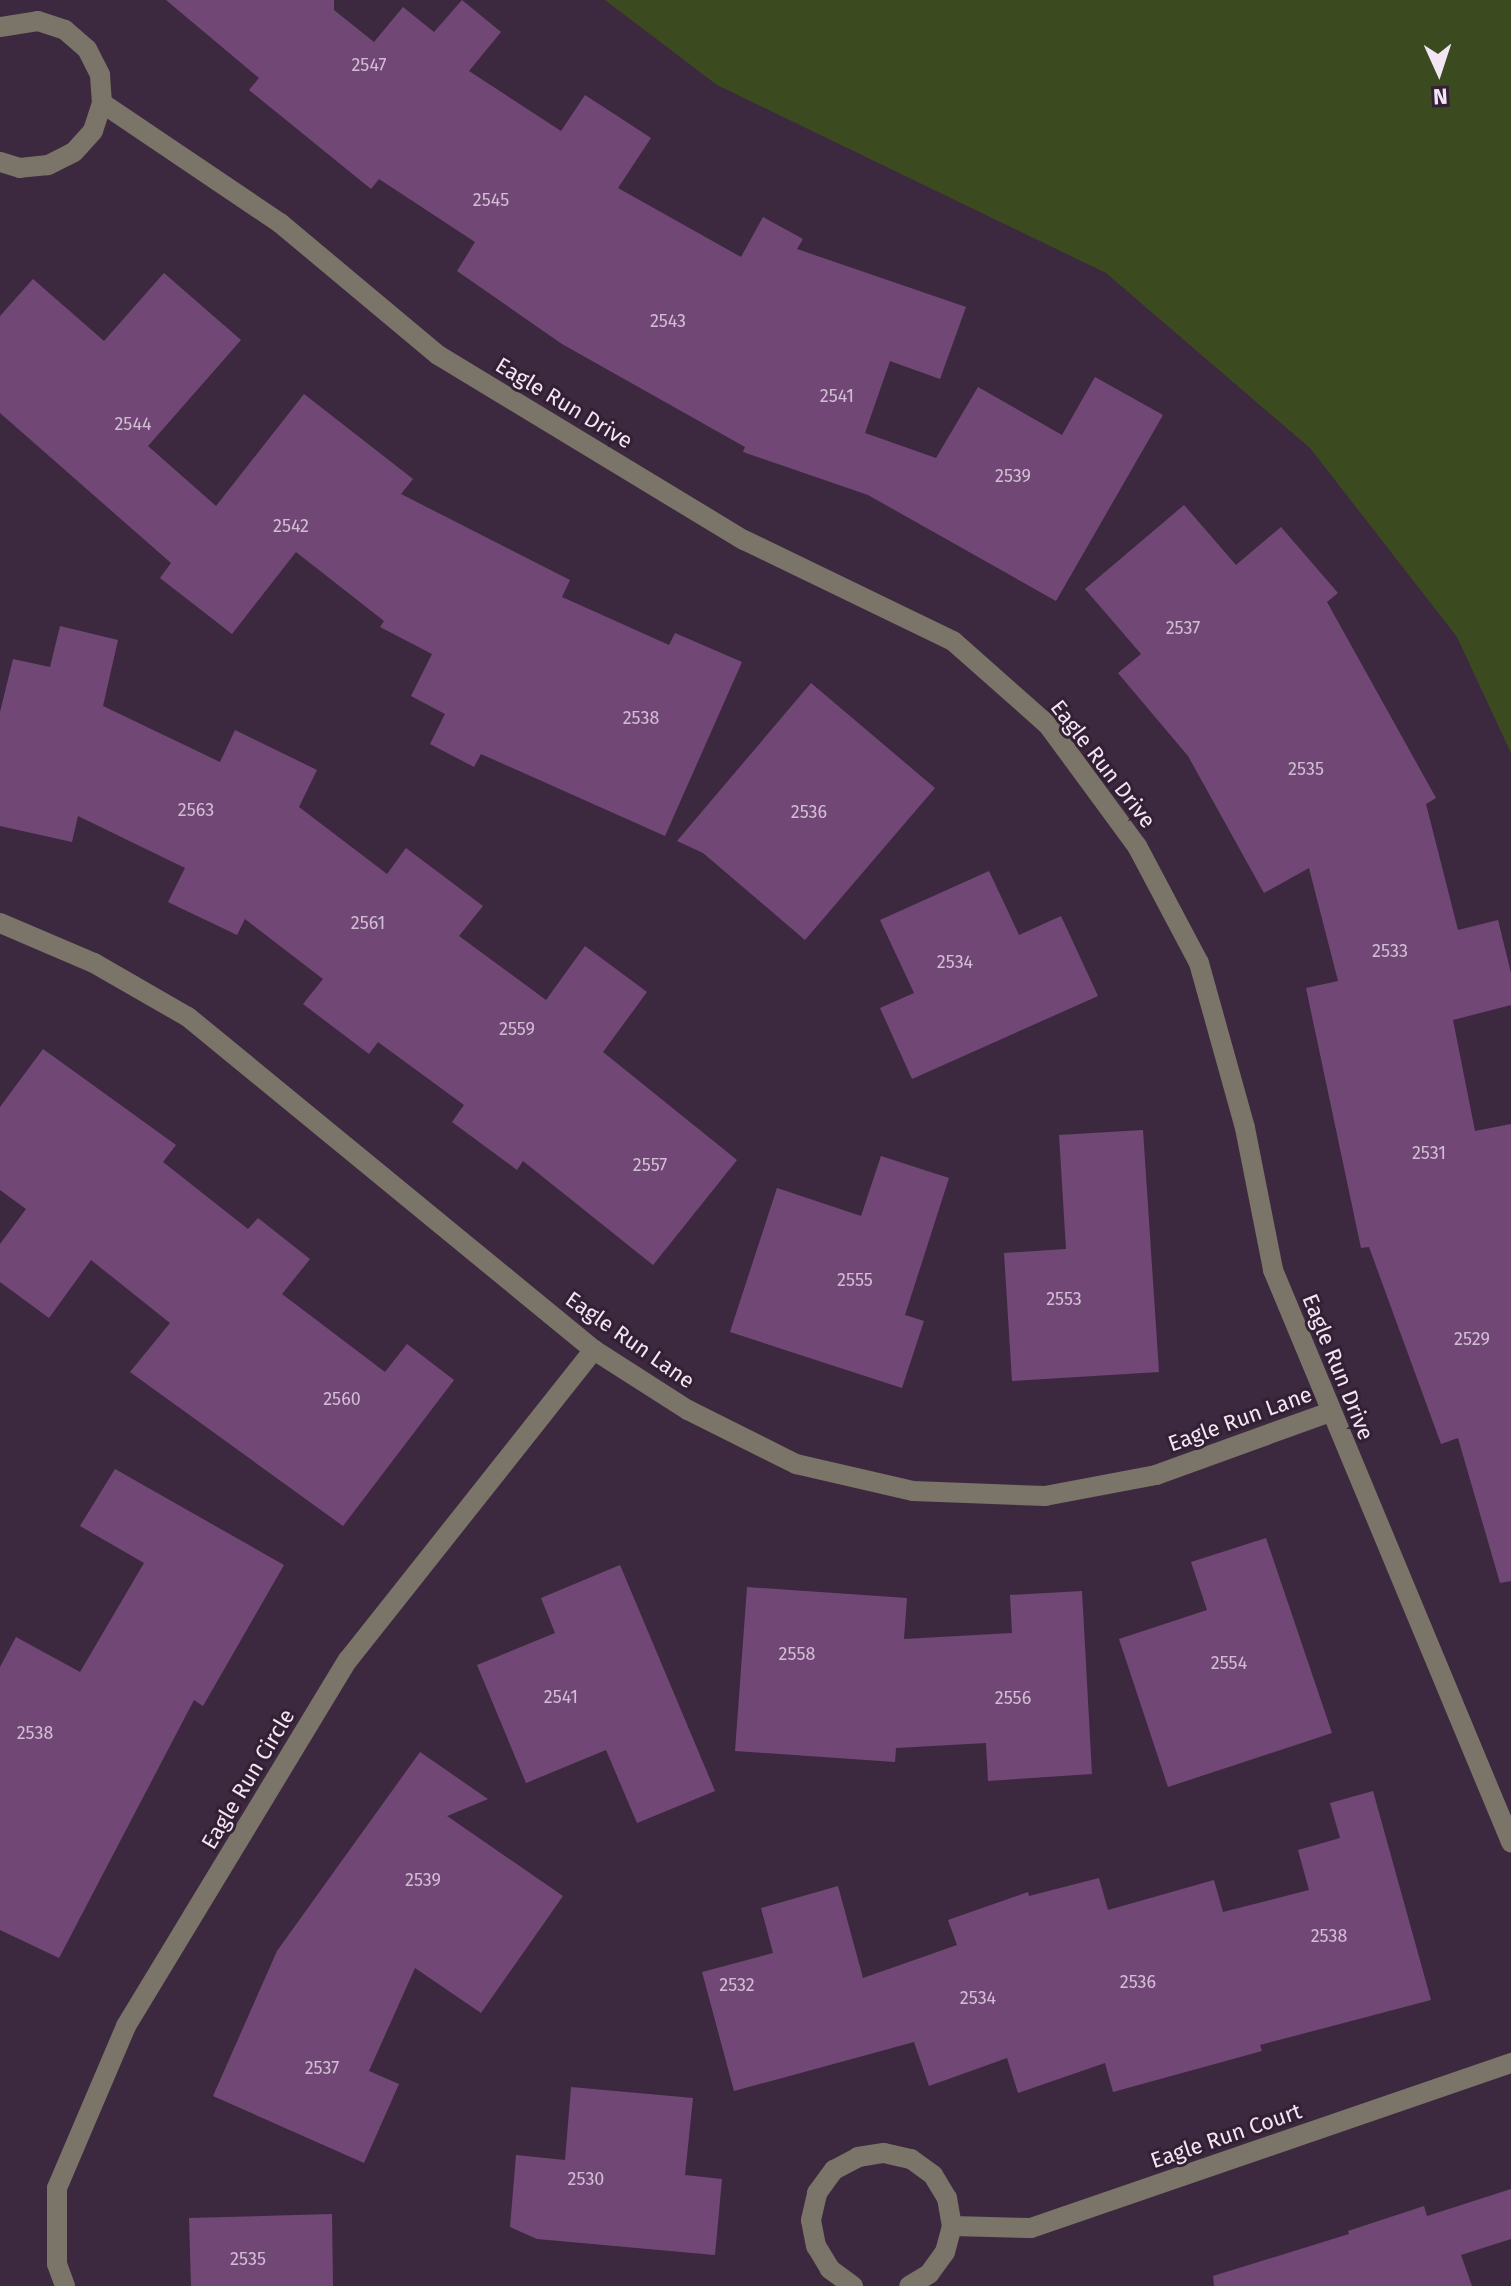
<!DOCTYPE html>
<style>
body{margin:0}
#map{position:relative;width:1511px;height:2286px;overflow:hidden;background:#3d293f;font-family:"Fira Sans",sans-serif}
div>[style]{position:absolute}
.green>*{inset:0;background:#3c4a1f}
.building>*{inset:0;background:#714875}
.minor>*{height:20px;margin:-10px;padding:0 10px;transform-origin:10px;border-radius:10px;background:#7a7568}
span{translate:-50% -50%;white-space:nowrap;text-align:center;line-height:1.15;-webkit-text-stroke:6px #332034;paint-order:stroke}
.number-label{font-size:18px;color:#d2bed4}
.number-label span{-webkit-text-stroke-width:0}
.street-label{font-size:22px;color:#f3e6f4}
.north{position:absolute;left:1399px;top:32px;width:80px;height:80px;-webkit-text-stroke:6px #332034;paint-order:stroke;rotate:177deg;font-size:22px;font-weight:700;line-height:32px;text-align:center;color:#f3e6f4}
.north::after{content:'';display:block;margin:auto;width:28px;height:36px;background:#f3e6f4;clip-path:polygon(50% 0,100% 100%,50% 72%,0 100%)}
</style>
<div id="map">
<div class="green">
<div style="clip-path:polygon(605px 0,1511px 0,1511px 753px,1457px 637px,1310px 448px,1106px 273px,717px 85px)"></div>
</div>
<div class="building">
<div style="clip-path:polygon(166px 0,334px 0,334px 10px,374px 42px,403px 7px,434px 32px,462px 0,501px 32px,469px 71px,561px 131px,585px 95px,651px 138px,618px 188px,741px 257px,763px 217px,803px 239px,797px 249px,966px 307px,940px 379px,890px 361px,865px 433px,936px 458px,978px 387px,1062px 435px,1095px 377px,1163px 415px,1056px 601px,868px 495px,743px 452px,745px 447px,562px 344px,457px 271px,475px 242px,379px 179px,371px 189px,249px 90px,259px 78px)"></div>
<div style="clip-path:polygon(164px 273px,241px 340px,148px 446px,216px 506px,304px 394px,413px 479px,401px 494px,570px 580px,562px 597px,669px 645px,675px 633px,742px 662px,665px 836px,481px 754px,474px 767px,430px 744px,445px 714px,411px 696px,432px 654px,380px 627px,384px 621px,296px 552px,232px 634px,160px 578px,171px 563px,0 413px,0 316px,33px 279px,104px 341px)"></div>
<div style="clip-path:polygon(1184px 505px,1236px 565px,1281px 527px,1338px 593px,1327px 602px,1436px 798px,1426px 804px,1458px 930px,1498px 920px,1511px 973px,1511px 1005px,1453px 1020px,1475px 1131px,1511px 1124px,1511px 1581px,1500px 1583px,1458px 1438px,1441px 1444px,1369px 1247px,1361px 1248px,1306px 988px,1338px 981px,1309px 868px,1264px 893px,1188px 756px,1118px 673px,1141px 654px,1085px 589px)"></div>
<div style="clip-path:polygon(60px 626px,118px 640px,103px 706px,220px 762px,235px 730px,317px 770px,299px 807px,387px 874px,406px 848px,483px 906px,459px 936px,546px 1000px,585px 946px,647px 992px,603px 1052px,737px 1160px,653px 1265px,523px 1161px,517px 1170px,452px 1122px,464px 1105px,378px 1042px,369px 1054px,303px 1004px,323px 979px,245px 919px,237px 935px,168px 902px,185px 868px,78px 816px,72px 842px,0 826px,0 712px,13px 659px,50px 667px)"></div>
<div style="clip-path:polygon(811px 683px,935px 788px,805px 940px,703px 853px,677px 841px)"></div>
<div style="clip-path:polygon(989px 871px,1019px 935px,1061px 916px,1098px 996px,912px 1079px,880px 1008px,914px 993px,880px 920px)"></div>
<div style="clip-path:polygon(43px 1049px,176px 1145px,163px 1162px,248px 1229px,258px 1218px,310px 1259px,282px 1294px,385px 1372px,407px 1344px,454px 1380px,343px 1526px,130px 1372px,170px 1323px,91px 1260px,49px 1318px,0 1282px,0 1244px,26px 1209px,0 1190px,0 1107px)"></div>
<div style="clip-path:polygon(1143px 1130px,1159px 1372px,1012px 1381px,1004px 1253px,1066px 1249px,1059px 1135px)"></div>
<div style="clip-path:polygon(881px 1156px,949px 1178px,905px 1315px,924px 1321px,902px 1388px,730px 1332px,777px 1188px,861px 1216px)"></div>
<div style="clip-path:polygon(115px 1469px,284px 1565px,203px 1706px,194px 1700px,59px 1958px,0 1930px,0 1667px,16px 1637px,80px 1672px,144px 1563px,80px 1526px)"></div>
<div style="clip-path:polygon(1266px 1538px,1332px 1733px,1168px 1787px,1119px 1639px,1207px 1610px,1191px 1562px)"></div>
<div style="clip-path:polygon(620px 1565px,715px 1791px,637px 1823px,606px 1750px,526px 1783px,477px 1665px,555px 1633px,541px 1598px)"></div>
<div style="clip-path:polygon(747px 1587px,907px 1598px,904px 1639px,1012px 1633px,1010px 1595px,1082px 1591px,1092px 1774px,988px 1781px,986px 1743px,896px 1748px,895px 1762px,735px 1751px)"></div>
<div style="clip-path:polygon(420px 1752px,488px 1799px,447px 1816px,563px 1896px,481px 2013px,415px 1968px,369px 2071px,399px 2084px,364px 2163px,213px 2096px,277px 1951px)"></div>
<div style="clip-path:polygon(1373px 1791px,1431px 2000px,1260px 2045px,1262px 2051px,1113px 2092px,1105px 2063px,1018px 2093px,1007px 2058px,929px 2086px,914px 2042px,734px 2091px,702px 1972px,773px 1953px,761px 1908px,838px 1886px,863px 1978px,957px 1945px,948px 1920px,1028px 1892px,1029px 1896px,1099px 1878px,1108px 1910px,1214px 1880px,1223px 1912px,1309px 1890px,1298px 1850px,1340px 1838px,1330px 1803px)"></div>
<div style="clip-path:polygon(571px 2087px,693px 2098px,685px 2175px,722px 2179px,715px 2255px,537px 2239px,510px 2227px,516px 2155px,565px 2160px)"></div>
<div style="clip-path:polygon(1511px 2189px,1511px 2239px,1461px 2255px,1472px 2286px,1214px 2286px,1213px 2276px,1349px 2234px,1348px 2231px,1424px 2206px,1427px 2216px)"></div>
<div style="clip-path:polygon(332px 2214px,333px 2286px,191px 2286px,189px 2218px)"></div>
</div>
<div class="minor">
<div style="left:0;top:27px;width:38px;rotate:-9deg"></div>
<div style="left:38px;top:21px;width:28px;rotate:18deg"></div>
<div style="left:65px;top:30px;width:29px;rotate:41deg"></div>
<div style="left:87px;top:49px;width:29px;rotate:63deg"></div>
<div style="left:100px;top:75px;width:28px;rotate:86deg"></div>
<div style="left:102px;top:103px;width:29px;rotate:108deg"></div>
<div style="left:93px;top:131px;width:28px;rotate:132deg"></div>
<div style="left:74px;top:152px;width:29px;rotate:153deg"></div>
<div style="left:48px;top:165px;width:28px;rotate:174deg"></div>
<div style="left:20px;top:168px;width:21px;rotate:-163deg"></div>
<div style="left:102px;top:103px;width:215px;rotate:34deg"></div>
<div style="left:280px;top:223px;width:206px;rotate:39.9deg"></div>
<div style="left:438px;top:355px;width:358px;rotate:31.2deg"></div>
<div style="left:744px;top:540px;width:232px;rotate:25.8deg"></div>
<div style="left:953px;top:641px;width:127px;rotate:41.5deg"></div>
<div style="left:1048px;top:725px;width:150px;rotate:53.7deg"></div>
<div style="left:1137px;top:846px;width:132px;rotate:62.1deg"></div>
<div style="left:1199px;top:963px;width:171px;rotate:74.4deg"></div>
<div style="left:1245px;top:1128px;width:145px;rotate:78.8deg"></div>
<div style="left:1273px;top:1270px;width:620px;rotate:67.41deg"></div>
<div style="left:0;top:923px;width:102px;rotate:23.1deg"></div>
<div style="left:94px;top:963px;width:108px;rotate:29.9deg"></div>
<div style="left:188px;top:1017px;width:525px;rotate:39.36deg"></div>
<div style="left:594px;top:1350px;width:112px;rotate:32.6deg"></div>
<div style="left:688px;top:1410px;width:121px;rotate:26.6deg"></div>
<div style="left:796px;top:1464px;width:120px;rotate:13deg"></div>
<div style="left:913px;top:1491px;width:132px;rotate:2.2deg"></div>
<div style="left:1045px;top:1496px;width:113px;rotate:-10.7deg"></div>
<div style="left:1156px;top:1475px;width:185px;rotate:-19.9deg"></div>
<div style="left:952px;top:2226px;width:79px;rotate:1.5deg"></div>
<div style="left:1031px;top:2228px;width:508px;rotate:-18.97deg"></div>
<div style="left:65px;top:2286px;width:23px;rotate:-110deg"></div>
<div style="left:57px;top:2264px;width:76px;rotate:-90deg"></div>
<div style="left:57px;top:2188px;width:176px;rotate:-66.9deg"></div>
<div style="left:126px;top:2026px;width:428px;rotate:-58.8deg"></div>
<div style="left:348px;top:1660px;width:396px;rotate:-51.6deg"></div>
<div style="left:853px;top:2286px;width:29px;rotate:-144deg"></div>
<div style="left:830px;top:2269px;width:27px;rotate:-121deg"></div>
<div style="left:816px;top:2246px;width:26px;rotate:-101deg"></div>
<div style="left:811px;top:2220px;width:28px;rotate:-77deg"></div>
<div style="left:817px;top:2193px;width:29px;rotate:-54deg"></div>
<div style="left:834px;top:2170px;width:27px;rotate:-28deg"></div>
<div style="left:858px;top:2157px;width:26px;rotate:-9deg"></div>
<div style="left:884px;top:2153px;width:28px;rotate:13deg"></div>
<div style="left:911px;top:2159px;width:27px;rotate:36deg"></div>
<div style="left:933px;top:2175px;width:27px;rotate:59deg"></div>
<div style="left:947px;top:2198px;width:28px;rotate:80deg"></div>
<div style="left:952px;top:2226px;width:27px;rotate:105deg"></div>
<div style="left:945px;top:2252px;width:27px;rotate:126deg"></div>
<div style="left:929px;top:2274px;width:23px;rotate:149deg"></div>
</div>
<div class="number-label">
<span style="left:369px;top:65px">2547</span>
<span style="left:491px;top:200px">2545</span>
<span style="left:668px;top:321px">2543</span>
<span style="left:837px;top:396px">2541</span>
<span style="left:133px;top:424px">2544</span>
<span style="left:1013px;top:476px">2539</span>
<span style="left:291px;top:526px">2542</span>
<span style="left:1183px;top:628px">2537</span>
<span style="left:641px;top:718px">2538</span>
<span style="left:1306px;top:769px">2535</span>
<span style="left:196px;top:810px">2563</span>
<span style="left:809px;top:812px">2536</span>
<span style="left:368px;top:923px">2561</span>
<span style="left:1390px;top:951px">2533</span>
<span style="left:955px;top:962px">2534</span>
<span style="left:517px;top:1029px">2559</span>
<span style="left:1429px;top:1153px">2531</span>
<span style="left:650px;top:1165px">2557</span>
<span style="left:855px;top:1280px">2555</span>
<span style="left:1064px;top:1299px">2553</span>
<span style="left:1472px;top:1339px">2529</span>
<span style="left:342px;top:1399px">2560</span>
<span style="left:797px;top:1654px">2558</span>
<span style="left:1229px;top:1663px">2554</span>
<span style="left:561px;top:1697px">2541</span>
<span style="left:1013px;top:1698px">2556</span>
<span style="left:35px;top:1733px">2538</span>
<span style="left:423px;top:1880px">2539</span>
<span style="left:1329px;top:1936px">2538</span>
<span style="left:1138px;top:1982px">2536</span>
<span style="left:737px;top:1985px">2532</span>
<span style="left:978px;top:1998px">2534</span>
<span style="left:322px;top:2068px">2537</span>
<span style="left:586px;top:2179px">2530</span>
<span style="left:248px;top:2259px">2535</span>
</div>
<div class="street-label">
<span style="left:564px;top:403px;rotate:31deg">Eagle Run Drive</span>
<span style="left:1103px;top:764px;rotate:52deg">Eagle Run Drive</span>
<span style="left:630px;top:1340px;rotate:35deg">Eagle Run Lane</span>
<span style="left:1338px;top:1367px;rotate:68deg">Eagle Run Drive</span>
<span style="left:1240px;top:1419px;rotate:-20deg">Eagle Run Lane</span>
<span style="left:248px;top:1779px;rotate:-59deg">Eagle Run Circle</span>
<span style="left:1226px;top:2136px;rotate:-19deg">Eagle Run Court</span>
</div>
<div class="north">N</div>
</div>
